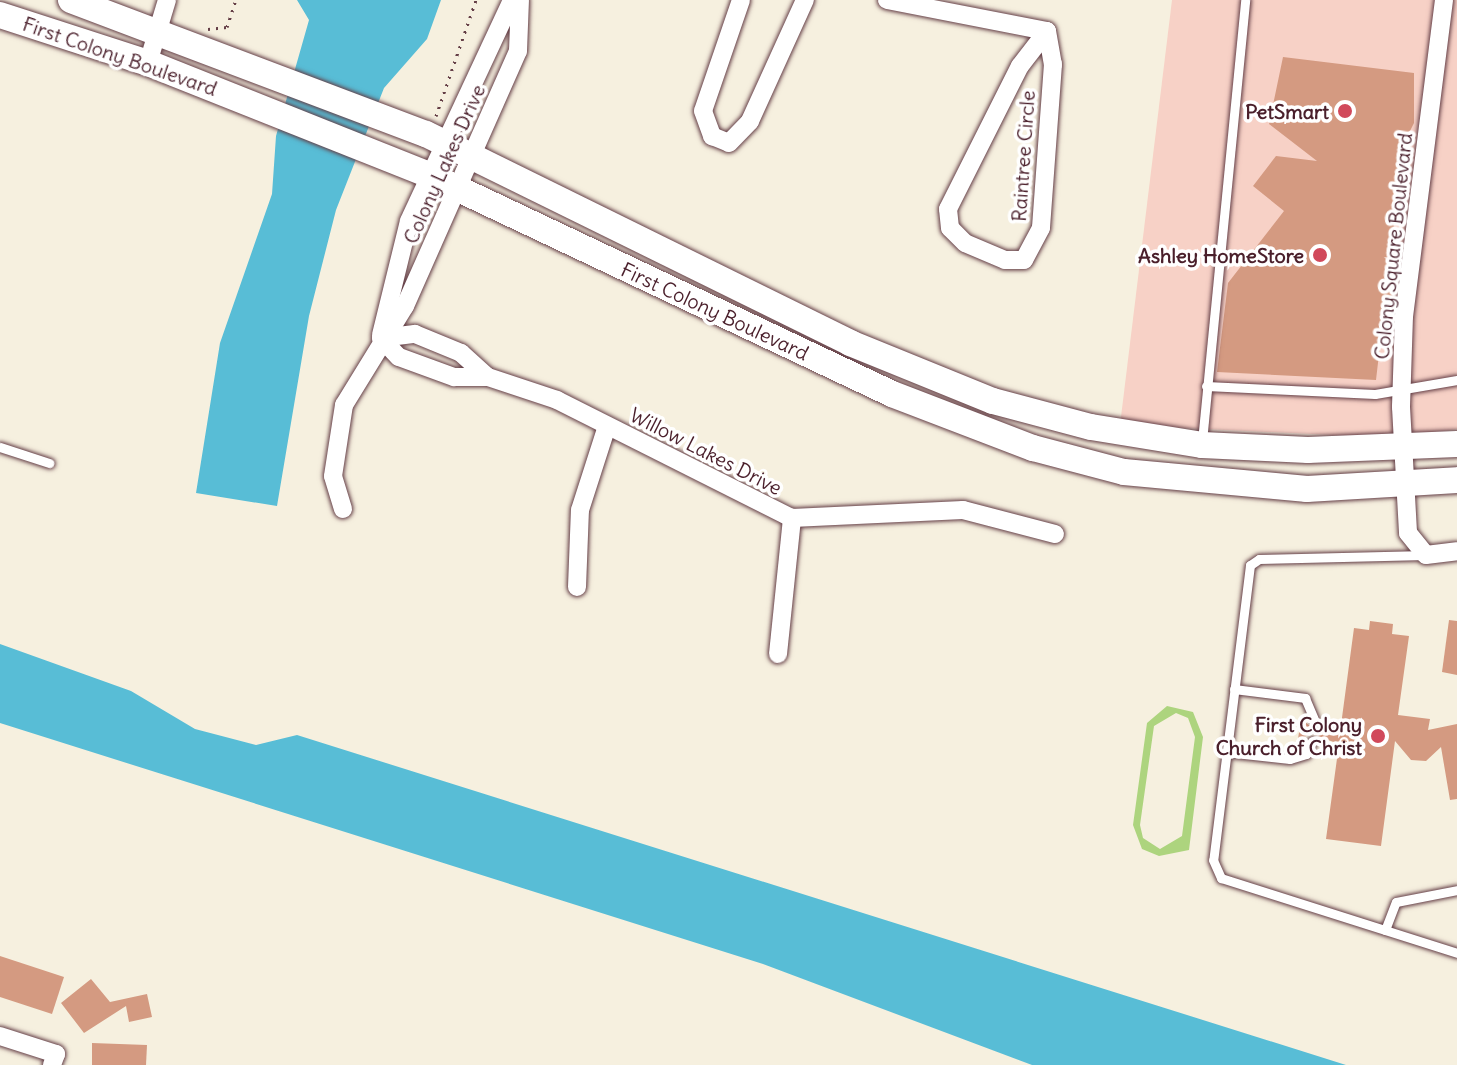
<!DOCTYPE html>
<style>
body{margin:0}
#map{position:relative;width:1457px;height:1065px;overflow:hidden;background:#f6f0df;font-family:Delius,sans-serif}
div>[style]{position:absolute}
.built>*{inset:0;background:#f7d1c6}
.green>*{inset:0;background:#add47e}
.water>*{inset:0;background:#58bdd6}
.building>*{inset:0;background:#d49a81}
.path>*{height:3px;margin-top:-1.5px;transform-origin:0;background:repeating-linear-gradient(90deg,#643e46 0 2px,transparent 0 8px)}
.roads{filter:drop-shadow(0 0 2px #643e46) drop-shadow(0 0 2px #643e46)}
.service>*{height:9px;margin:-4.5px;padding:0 4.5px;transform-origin:4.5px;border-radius:4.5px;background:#fff}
.minor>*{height:18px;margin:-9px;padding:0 9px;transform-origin:9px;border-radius:9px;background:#fff}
.secondary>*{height:26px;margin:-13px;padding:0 13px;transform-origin:13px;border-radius:13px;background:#fff}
.dots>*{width:22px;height:22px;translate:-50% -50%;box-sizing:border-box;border:4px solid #fff;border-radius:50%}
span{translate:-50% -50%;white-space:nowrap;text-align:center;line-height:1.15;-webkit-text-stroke:7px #fff;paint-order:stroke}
.street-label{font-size:20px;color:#4a1f2b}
.poi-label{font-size:20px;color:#4a1f2b;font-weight:700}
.right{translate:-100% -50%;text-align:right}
</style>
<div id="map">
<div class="built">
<div style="clip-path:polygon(1172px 0,1457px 0,1457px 429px,1395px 438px,1120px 425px)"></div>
</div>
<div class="green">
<div style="clip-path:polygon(evenodd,1167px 706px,1193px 712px,1203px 737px,1189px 850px,1159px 856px,1142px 849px,1133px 825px,1147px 723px,1167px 706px,1176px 713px,1188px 718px,1195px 737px,1182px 836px,1160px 849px,1143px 838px,1140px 825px,1154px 726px,1176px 713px)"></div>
</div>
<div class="water">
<div style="clip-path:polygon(297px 0,441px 0,427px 39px,384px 88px,336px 210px,309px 316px,277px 506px,196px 493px,220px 343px,272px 194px,276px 136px,309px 20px)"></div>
<div style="clip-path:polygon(0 644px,131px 691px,195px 729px,256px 745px,297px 735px,1346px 1065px,1032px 1065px,763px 964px,0 723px)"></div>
</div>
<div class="building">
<div style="clip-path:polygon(1283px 57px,1414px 73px,1414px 123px,1405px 141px,1388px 269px,1395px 291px,1384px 311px,1376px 380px,1217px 372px,1228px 283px,1284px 211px,1253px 186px,1276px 156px,1317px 161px,1269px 124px)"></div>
<div style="clip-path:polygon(1449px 620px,1457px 621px,1457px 675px,1442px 672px)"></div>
<div style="clip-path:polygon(1370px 621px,1393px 624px,1392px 634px,1409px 636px,1398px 715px,1430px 719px,1428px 730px,1457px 724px,1457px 799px,1450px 800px,1441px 747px,1426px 761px,1411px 760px,1395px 741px,1381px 846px,1326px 839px,1339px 744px,1312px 734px,1298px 739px,1301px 719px,1313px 728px,1341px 725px,1354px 628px,1369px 630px)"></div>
<div style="clip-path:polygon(0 956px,64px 977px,52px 1014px,0 997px)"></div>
<div style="clip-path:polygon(91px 979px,110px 1002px,147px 994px,152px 1017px,129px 1022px,126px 1006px,84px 1033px,61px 1003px)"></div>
<div style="clip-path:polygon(92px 1043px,147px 1045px,146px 1065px,92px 1065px)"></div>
</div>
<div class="path">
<div style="left:208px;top:29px;width:19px;rotate:-6deg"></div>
<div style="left:227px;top:27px;width:28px;rotate:-72deg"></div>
<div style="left:436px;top:116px;width:123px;rotate:-71deg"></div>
</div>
<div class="roads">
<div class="service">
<div style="left:1206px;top:386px;width:169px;rotate:2.7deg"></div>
<div style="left:1375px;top:394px;width:83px;rotate:-9.7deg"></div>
<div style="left:1202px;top:441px;width:443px;rotate:-84.4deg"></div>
<div style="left:0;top:447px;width:52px;rotate:18.1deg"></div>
<div style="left:1426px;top:555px;width:167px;rotate:178.6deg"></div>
<div style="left:1259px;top:559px;width:11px;rotate:146deg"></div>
<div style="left:1250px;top:565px;width:297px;rotate:97.1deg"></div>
<div style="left:1213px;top:860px;width:20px;rotate:66deg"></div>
<div style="left:1221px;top:878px;width:248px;rotate:17.6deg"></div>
<div style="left:1234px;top:689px;width:72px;rotate:7.2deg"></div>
<div style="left:1305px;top:698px;width:25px;rotate:67deg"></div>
<div style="left:1226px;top:752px;width:64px;rotate:6.2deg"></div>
<div style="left:1290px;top:759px;width:17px;rotate:-17deg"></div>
<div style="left:1306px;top:754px;width:14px;rotate:-65deg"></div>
<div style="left:1385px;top:930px;width:30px;rotate:-69deg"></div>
<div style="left:1396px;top:902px;width:62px;rotate:-11.1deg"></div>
</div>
<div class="minor">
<div style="left:741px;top:0;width:117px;rotate:108.9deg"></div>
<div style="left:703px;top:111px;width:27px;rotate:70deg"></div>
<div style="left:712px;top:136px;width:18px;rotate:22deg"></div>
<div style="left:729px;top:143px;width:30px;rotate:-46deg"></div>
<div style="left:750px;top:121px;width:133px;rotate:-65.6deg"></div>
<div style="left:887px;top:0;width:163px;rotate:11deg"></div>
<div style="left:1444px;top:0;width:319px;rotate:97.2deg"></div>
<div style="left:1404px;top:316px;width:91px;rotate:91.9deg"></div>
<div style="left:1401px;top:407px;width:126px;rotate:86.8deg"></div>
<div style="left:1408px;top:533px;width:28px;rotate:51deg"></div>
<div style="left:1426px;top:555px;width:31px;rotate:-7deg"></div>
<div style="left:1047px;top:31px;width:34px;rotate:80deg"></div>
<div style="left:1053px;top:64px;width:164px;rotate:94.2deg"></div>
<div style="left:1041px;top:228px;width:36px;rotate:118deg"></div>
<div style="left:1024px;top:260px;width:19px;rotate:180deg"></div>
<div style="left:1005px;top:260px;width:43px;rotate:-157deg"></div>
<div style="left:965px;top:243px;width:21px;rotate:-135deg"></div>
<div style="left:950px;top:228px;width:19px;rotate:-96deg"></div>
<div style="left:948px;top:209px;width:160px;rotate:-63.3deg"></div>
<div style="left:1020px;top:66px;width:44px;rotate:-52.4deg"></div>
<div style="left:148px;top:63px;width:66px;rotate:-73.2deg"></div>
<div style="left:381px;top:335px;width:117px;rotate:-76.2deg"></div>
<div style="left:409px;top:221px;width:244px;rotate:-65deg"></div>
<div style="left:381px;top:338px;width:26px;rotate:47deg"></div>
<div style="left:399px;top:357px;width:59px;rotate:20deg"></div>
<div style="left:454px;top:377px;width:34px"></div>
<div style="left:488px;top:377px;width:73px;rotate:18.4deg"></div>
<div style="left:557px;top:400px;width:263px;rotate:26.7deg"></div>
<div style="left:792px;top:518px;width:171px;rotate:-2.7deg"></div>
<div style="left:963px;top:510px;width:95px;rotate:14.6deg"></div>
<div style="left:381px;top:338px;width:34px;rotate:-7deg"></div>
<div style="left:415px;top:334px;width:50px;rotate:22.4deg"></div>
<div style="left:461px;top:353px;width:36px;rotate:42deg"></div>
<div style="left:343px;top:509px;width:34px;rotate:-107deg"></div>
<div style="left:333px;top:476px;width:72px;rotate:-81.2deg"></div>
<div style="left:344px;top:405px;width:116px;rotate:-58.4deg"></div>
<div style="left:405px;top:306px;width:279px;rotate:-66.1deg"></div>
<div style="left:518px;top:51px;width:51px;rotate:-87.8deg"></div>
<div style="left:577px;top:587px;width:77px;rotate:-87.8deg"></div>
<div style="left:580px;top:510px;width:88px;rotate:-72.2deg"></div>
<div style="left:778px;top:654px;width:137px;rotate:-84.1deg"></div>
<div style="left:0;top:1036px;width:59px;rotate:17.8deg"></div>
<div style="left:56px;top:1054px;width:12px;rotate:110deg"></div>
</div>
<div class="secondary">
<div style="left:71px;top:0;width:379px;rotate:20.7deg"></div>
<div style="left:426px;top:134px;width:473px;rotate:26.2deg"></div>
<div style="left:850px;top:343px;width:154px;rotate:22.1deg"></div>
<div style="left:993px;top:401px;width:101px;rotate:14.9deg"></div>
<div style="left:1091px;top:427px;width:112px;rotate:9.2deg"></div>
<div style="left:1202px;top:445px;width:106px;rotate:2.7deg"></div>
<div style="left:1308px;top:450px;width:149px;rotate:-2.3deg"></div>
<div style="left:0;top:15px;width:156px;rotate:18deg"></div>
<div style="left:148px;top:63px;width:302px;rotate:21.7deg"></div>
<div style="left:429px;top:175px;width:512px;rotate:25.31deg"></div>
<div style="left:892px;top:394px;width:151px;rotate:21deg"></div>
<div style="left:1033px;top:448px;width:94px;rotate:14.8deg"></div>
<div style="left:1124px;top:472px;width:184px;rotate:5.3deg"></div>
<div style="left:1307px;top:489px;width:150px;rotate:-3.4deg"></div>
</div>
</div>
<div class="dots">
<div style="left:1345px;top:111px;background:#d1495b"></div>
<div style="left:1320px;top:255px;background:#d1495b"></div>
<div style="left:1378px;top:736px;background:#d1495b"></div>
</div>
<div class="street-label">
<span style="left:120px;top:56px;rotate:19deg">First Colony Boulevard</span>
<span style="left:1023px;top:156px;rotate:-86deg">Raintree Circle</span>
<span style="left:444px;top:164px;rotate:-66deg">Colony Lakes Drive</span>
<span style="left:1393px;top:246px;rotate:-84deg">Colony Square Boulevard</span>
<span style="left:715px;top:311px;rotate:25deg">First Colony Boulevard</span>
<span style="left:706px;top:451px;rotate:27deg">Willow Lakes Drive</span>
</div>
<div class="poi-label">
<span class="right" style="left:1329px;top:111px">PetSmart</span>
<span class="right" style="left:1304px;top:255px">Ashley HomeStore</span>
<span class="right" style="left:1362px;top:736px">First Colony<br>Church of Christ</span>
</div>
</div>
